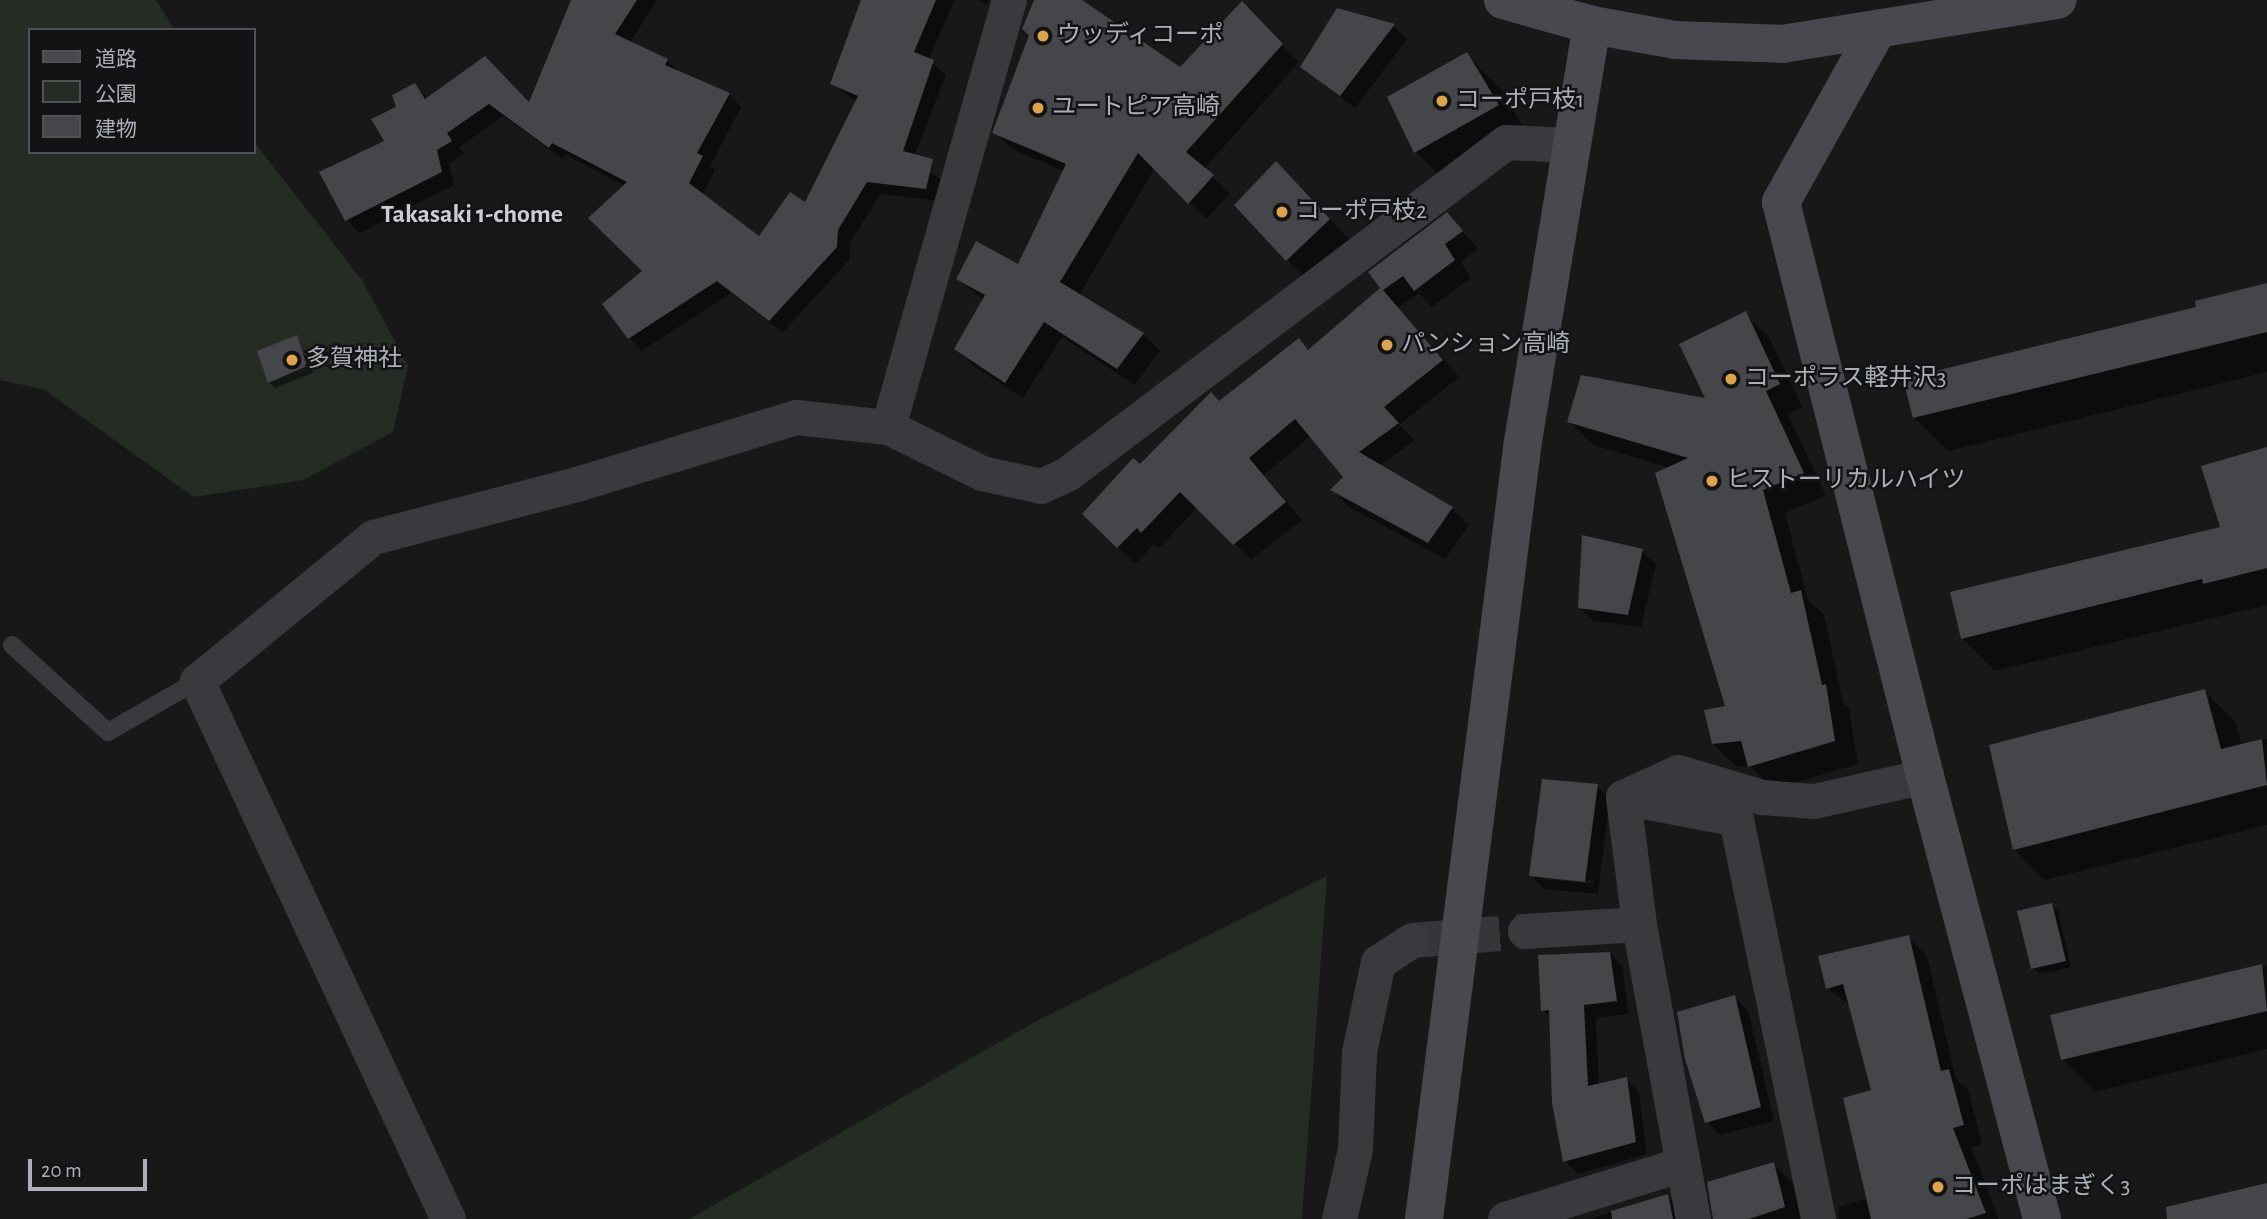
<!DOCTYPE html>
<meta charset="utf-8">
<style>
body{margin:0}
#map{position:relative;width:2267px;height:1219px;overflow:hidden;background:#181819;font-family:"Alegreya Sans","Noto Sans JP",sans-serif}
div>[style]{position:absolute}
.green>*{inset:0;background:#242c24}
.shadow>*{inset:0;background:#0007}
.building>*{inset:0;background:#454649}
.street-tunnel>*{height:35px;margin-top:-17.5px;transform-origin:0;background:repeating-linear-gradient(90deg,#353639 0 35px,transparent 0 53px)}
.lane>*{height:18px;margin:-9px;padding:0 9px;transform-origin:9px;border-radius:9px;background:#393a3e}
.street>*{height:35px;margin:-17.5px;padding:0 17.5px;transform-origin:17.5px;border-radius:17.5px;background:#393a3e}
.secondary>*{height:38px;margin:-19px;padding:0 19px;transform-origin:19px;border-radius:19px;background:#47494e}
.dots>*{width:19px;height:19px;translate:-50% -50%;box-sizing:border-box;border:4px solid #121314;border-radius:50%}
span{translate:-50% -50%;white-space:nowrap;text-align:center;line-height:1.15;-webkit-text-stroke:5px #121314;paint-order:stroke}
.poi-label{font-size:24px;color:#abb0b8}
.left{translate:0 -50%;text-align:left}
.neighbourhood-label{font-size:26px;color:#ccced4;font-weight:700}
.legend{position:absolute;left:28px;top:28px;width:228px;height:126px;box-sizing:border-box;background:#121314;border:2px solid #4f5256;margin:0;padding:9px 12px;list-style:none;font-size:21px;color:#abb0b8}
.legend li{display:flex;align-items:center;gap:14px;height:35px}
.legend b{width:35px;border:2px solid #4f5256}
.scale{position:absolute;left:28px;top:1159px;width:119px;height:32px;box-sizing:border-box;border:4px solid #abb0b8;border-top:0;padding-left:9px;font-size:21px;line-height:24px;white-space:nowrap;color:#abb0b8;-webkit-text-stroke:5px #121314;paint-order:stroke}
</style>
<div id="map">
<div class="green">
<div style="clip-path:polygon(0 0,156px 0,175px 30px,30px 30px,30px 152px,254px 152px,254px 142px,362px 280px,408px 366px,393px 432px,303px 480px,194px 497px,43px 389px,0 380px)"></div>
<div style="clip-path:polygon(1327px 876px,1302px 1219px,689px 1219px,1033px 1023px)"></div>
</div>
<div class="shadow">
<div style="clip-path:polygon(573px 0,657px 0,630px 43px,667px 60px,680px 73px,729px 94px,741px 107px,710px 166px,715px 170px,702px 196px,759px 239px,806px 205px,857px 102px,832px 84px,864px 0,954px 0,929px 60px,946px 75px,913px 159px,951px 187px,947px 202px,880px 194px,850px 243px,849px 260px,783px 332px,731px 293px,642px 351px,629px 338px,644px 271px,625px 186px,566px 155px,563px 159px,503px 116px,459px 147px,464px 154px,449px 164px,454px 185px,360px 233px,347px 220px,398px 108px,415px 85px,428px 99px,529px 105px)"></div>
<div style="clip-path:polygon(977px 0,989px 0,987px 4px)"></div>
<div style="clip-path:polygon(1036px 0,1070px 0,1180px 69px,1242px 3px,1299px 62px,1204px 169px,1230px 194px,1206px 219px,1155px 168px,1079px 295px,1143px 334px,1160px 351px,1135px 385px,1062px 337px,1023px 398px,974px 366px,956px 349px,984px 300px,958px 279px,1019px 266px,1065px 172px,1012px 149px,994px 132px,1030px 35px,1024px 28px)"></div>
<div style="clip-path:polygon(1338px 10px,1394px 26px,1407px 39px,1355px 108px,1302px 67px)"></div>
<div style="clip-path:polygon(1466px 54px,1500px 88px,1531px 140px,1449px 185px,1416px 152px)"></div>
<div style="clip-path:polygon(1276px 163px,1363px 254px,1321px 294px,1287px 260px)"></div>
<div style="clip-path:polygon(1447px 214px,1478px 249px,1461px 262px,1471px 278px,1432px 307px,1419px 293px,1398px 308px,1459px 377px,1399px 425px,1415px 440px,1379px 466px,1452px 509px,1469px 525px,1445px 559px,1349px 507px,1333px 490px,1345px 477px,1311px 436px,1264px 475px,1302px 520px,1251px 560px,1198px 507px,1159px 548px,1154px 544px,1135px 564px,1085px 514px,1299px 340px,1309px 350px,1383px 288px)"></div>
<div style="clip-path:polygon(2267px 284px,2267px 372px,1948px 451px,1914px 417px)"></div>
<div style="clip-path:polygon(1745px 314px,1769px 337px,1802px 407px,1788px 415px,1826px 496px,1785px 513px,1808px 600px,1824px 615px,1843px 702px,1849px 709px,1858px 764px,1773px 789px,1749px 765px,1737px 767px,1713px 744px,1727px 707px,1670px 468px,1593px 445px,1569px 421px,1708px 400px)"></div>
<div style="clip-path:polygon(296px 338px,313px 373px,275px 388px,269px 382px)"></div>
<div style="clip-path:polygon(2267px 449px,2267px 605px,1995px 671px,1963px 639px,2222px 529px)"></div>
<div style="clip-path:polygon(1642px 551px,1656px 564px,1641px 627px,1593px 621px,1579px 607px)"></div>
<div style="clip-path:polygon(2205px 691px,2235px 722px,2242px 745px,2267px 739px,2267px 825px,2045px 880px,2014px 849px)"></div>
<div style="clip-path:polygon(evenodd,1597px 786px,1610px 799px,1598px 894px,1544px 889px,1531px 875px,1597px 786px,1543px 876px,1594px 881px,1594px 884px,1543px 879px,1543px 876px)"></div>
<div style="clip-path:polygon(2052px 905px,2058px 911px,2071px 967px,2039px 974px,2032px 968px)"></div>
<div style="clip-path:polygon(1908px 937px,1927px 956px,1956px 1079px,1968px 1090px,1982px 1144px,1971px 1147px,1999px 1219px,1839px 1219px,1838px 1207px,1868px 1198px,1874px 1091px,1851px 1006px,1827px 988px)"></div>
<div style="clip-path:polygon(1610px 953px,1622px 966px,1629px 1014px,1596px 1018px,1599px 1085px,1626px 1079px,1639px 1092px,1647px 1154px,1578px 1174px,1565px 1161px,1551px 1018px,1543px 1010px)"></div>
<div style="clip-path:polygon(2267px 966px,2267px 1049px,2095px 1092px,2062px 1059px,2052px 1016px)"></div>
<div style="clip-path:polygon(1734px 997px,1748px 1010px,1774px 1121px,1720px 1135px,1707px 1122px)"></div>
<div style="clip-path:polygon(1774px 1164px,1793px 1184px,1811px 1219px,1713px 1219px)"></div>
<div style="clip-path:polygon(1667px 1196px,1688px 1219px,1589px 1219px)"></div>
</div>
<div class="building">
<div style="clip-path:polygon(571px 0,637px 0,615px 34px,668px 59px,665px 65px,730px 93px,697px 153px,703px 156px,689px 183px,759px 236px,790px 192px,805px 202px,858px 96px,830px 84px,861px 0,936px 0,914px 52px,934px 60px,903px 151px,933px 159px,926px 189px,867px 182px,838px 230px,837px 247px,769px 321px,717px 281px,628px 339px,602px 304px,642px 271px,588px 218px,627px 182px,552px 143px,549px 148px,489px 104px,447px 133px,452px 141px,437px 150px,442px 172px,345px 221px,319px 172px,384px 141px,371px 119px,396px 107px,392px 95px,415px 83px,425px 99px,485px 56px,529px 102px)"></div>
<div style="clip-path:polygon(1034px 0,1082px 0,1180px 67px,1242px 1px,1283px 44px,1186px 152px,1214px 175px,1188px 204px,1138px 153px,1060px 282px,1144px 333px,1117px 369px,1044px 322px,1005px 383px,954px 349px,985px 295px,956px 279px,976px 241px,1018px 264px,1066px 164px,992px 133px,1029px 35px,1022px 29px)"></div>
<div style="clip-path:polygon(1337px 8px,1395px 24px,1340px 96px,1300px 67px)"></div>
<div style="clip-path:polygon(1467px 52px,1499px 105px,1414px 153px,1387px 97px)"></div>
<div style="clip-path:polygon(1276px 161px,1330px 219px,1286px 261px,1234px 205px)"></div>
<div style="clip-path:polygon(1447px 212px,1463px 231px,1445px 244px,1455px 260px,1414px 291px,1403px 276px,1383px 290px,1443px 360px,1384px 407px,1399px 423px,1359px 452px,1453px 507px,1428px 543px,1330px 490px,1343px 477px,1295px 419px,1249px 458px,1286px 502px,1233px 545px,1180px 492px,1141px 533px,1137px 528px,1117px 548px,1082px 514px,1133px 458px,1140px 464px,1211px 392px,1219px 401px,1299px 338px,1308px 350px,1380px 288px,1368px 272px)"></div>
<div style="clip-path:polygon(2267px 283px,2267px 332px,1913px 418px,1903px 379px,2196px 307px,2195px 301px)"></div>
<div style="clip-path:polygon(1746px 311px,1780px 384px,1766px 391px,1804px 473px,1763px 490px,1791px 593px,1801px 590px,1822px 685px,1826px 684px,1835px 741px,1748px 767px,1741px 741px,1712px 744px,1704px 710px,1725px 706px,1655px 473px,1688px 458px,1567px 422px,1581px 375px,1705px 398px,1679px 344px)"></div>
<div style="clip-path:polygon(297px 335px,307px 366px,268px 383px,257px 351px)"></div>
<div style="clip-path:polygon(2267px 447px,2267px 568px,2203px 584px,2202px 579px,1961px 639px,1950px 592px,2220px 527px,2201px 466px)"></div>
<div style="clip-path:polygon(1582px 535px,1643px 549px,1628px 615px,1578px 608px)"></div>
<div style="clip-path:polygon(2205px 689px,2221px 749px,2262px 739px,2267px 785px,2013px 850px,1989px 745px)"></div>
<div style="clip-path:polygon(1542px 779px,1598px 784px,1585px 882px,1529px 876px)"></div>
<div style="clip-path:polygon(2052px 903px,2066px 961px,2031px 969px,2017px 911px)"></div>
<div style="clip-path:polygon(1909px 935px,1941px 1071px,1949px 1069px,1964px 1125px,1953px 1128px,1986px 1213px,1966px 1219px,1871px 1219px,1843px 1098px,1871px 1090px,1843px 984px,1826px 989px,1818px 956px)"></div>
<div style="clip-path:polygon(1610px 952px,1617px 1001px,1584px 1005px,1588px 1086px,1627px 1077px,1636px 1142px,1563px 1162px,1552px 1103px,1549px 1010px,1541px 1011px,1538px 955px)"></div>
<div style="clip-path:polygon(2262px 964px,2267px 1011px,2061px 1060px,2050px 1015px)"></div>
<div style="clip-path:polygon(1735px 995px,1761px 1107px,1705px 1123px,1685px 1059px,1677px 1012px)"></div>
<div style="clip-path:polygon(1774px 1162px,1785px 1207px,1749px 1219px,1713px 1219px,1707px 1182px)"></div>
<div style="clip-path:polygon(2267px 1183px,2267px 1219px,2167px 1219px,2166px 1207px)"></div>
<div style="clip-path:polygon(1668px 1194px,1673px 1219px,1612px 1219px,1611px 1211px)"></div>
</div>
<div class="street-tunnel">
<div style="left:1412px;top:940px;width:113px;rotate:-4.6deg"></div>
</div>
<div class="lane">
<div style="left:12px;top:645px;width:130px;rotate:42.2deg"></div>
<div style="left:108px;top:732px;width:103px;rotate:-29.8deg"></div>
</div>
<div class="street">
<div style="left:888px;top:427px;width:444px;rotate:-74.2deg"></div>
<div style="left:1623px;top:797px;width:115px;rotate:11deg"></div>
<div style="left:1736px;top:819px;width:408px;rotate:78.4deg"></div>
<div style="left:1525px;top:931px;width:114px;rotate:-3.5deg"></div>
<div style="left:448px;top:1219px;width:594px;rotate:-115.01deg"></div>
<div style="left:197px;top:681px;width:227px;rotate:-39.3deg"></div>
<div style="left:373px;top:537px;width:214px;rotate:-14.6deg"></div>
<div style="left:580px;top:483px;width:226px;rotate:-17deg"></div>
<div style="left:796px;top:417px;width:93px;rotate:6.2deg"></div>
<div style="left:888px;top:427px;width:105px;rotate:26.1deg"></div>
<div style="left:982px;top:473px;width:60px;rotate:12.4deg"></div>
<div style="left:1041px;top:486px;width:29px;rotate:-25deg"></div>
<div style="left:1067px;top:474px;width:550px;rotate:-37.1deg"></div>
<div style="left:1506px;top:142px;width:65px;rotate:2.6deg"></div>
<div style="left:1339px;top:1219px;width:72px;rotate:-77.1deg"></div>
<div style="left:1355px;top:1149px;width:97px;rotate:-87.6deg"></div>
<div style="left:1359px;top:1052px;width:92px;rotate:-78.1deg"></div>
<div style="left:1378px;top:962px;width:40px;rotate:-32.9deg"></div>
<div style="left:1505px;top:1219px;width:186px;rotate:-17.2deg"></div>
<div style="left:1693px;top:1219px;width:300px;rotate:-100.4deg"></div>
<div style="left:1639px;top:924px;width:128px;rotate:-97.2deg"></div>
<div style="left:1623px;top:797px;width:60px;rotate:-24.4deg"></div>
<div style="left:1678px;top:772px;width:88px;rotate:16.6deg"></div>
<div style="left:1762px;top:797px;width:52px;rotate:4.4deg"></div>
<div style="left:1814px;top:801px;width:114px;rotate:-12.7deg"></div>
</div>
<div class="secondary">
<div style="left:1503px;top:0;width:92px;rotate:15.7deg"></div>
<div style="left:1592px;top:25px;width:84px;rotate:10.2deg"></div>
<div style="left:1675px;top:40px;width:107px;rotate:2.1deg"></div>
<div style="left:1782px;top:44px;width:279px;rotate:-9.1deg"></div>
<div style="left:1876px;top:32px;width:195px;rotate:119.2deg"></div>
<div style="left:1781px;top:202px;width:592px;rotate:75.92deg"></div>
<div style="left:1925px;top:776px;width:458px;rotate:75.2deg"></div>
<div style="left:1424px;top:1219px;width:784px;rotate:-82.75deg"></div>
<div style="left:1523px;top:441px;width:422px;rotate:-80.6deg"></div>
</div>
<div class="dots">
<div style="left:1043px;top:36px;background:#dfa349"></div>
<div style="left:1442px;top:101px;background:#dfa349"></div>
<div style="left:1038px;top:108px;background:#dfa349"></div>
<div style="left:1282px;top:212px;background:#dfa349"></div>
<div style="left:1387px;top:345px;background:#dfa349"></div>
<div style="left:292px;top:360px;background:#dfa349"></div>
<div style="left:1731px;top:379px;background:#dfa349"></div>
<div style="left:1712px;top:481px;background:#dfa349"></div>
<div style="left:1938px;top:1187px;background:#dfa349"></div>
</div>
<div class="poi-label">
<span class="left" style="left:1057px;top:36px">ウッディコーポ</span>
<span class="left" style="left:1456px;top:101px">コーポ戸枝1</span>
<span class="left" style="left:1052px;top:108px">ユートピア高崎</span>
<span class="left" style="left:1296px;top:212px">コーポ戸枝2</span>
<span class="left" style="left:1401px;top:345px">パンション高崎</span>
<span class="left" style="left:306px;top:360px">多賀神社</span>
<span class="left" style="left:1745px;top:379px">コーポラス軽井沢3</span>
<span class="left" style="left:1726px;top:481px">ヒストーリカルハイツ</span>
<span class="left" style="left:1952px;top:1187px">コーポはまぎく3</span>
</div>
<div class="neighbourhood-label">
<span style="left:472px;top:215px">Takasaki 1-chome</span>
</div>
<ul class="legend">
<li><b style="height:9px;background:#47494e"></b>道路</li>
<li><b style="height:19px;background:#242c24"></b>公園</li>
<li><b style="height:19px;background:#454649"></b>建物</li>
</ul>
<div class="scale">20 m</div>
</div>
